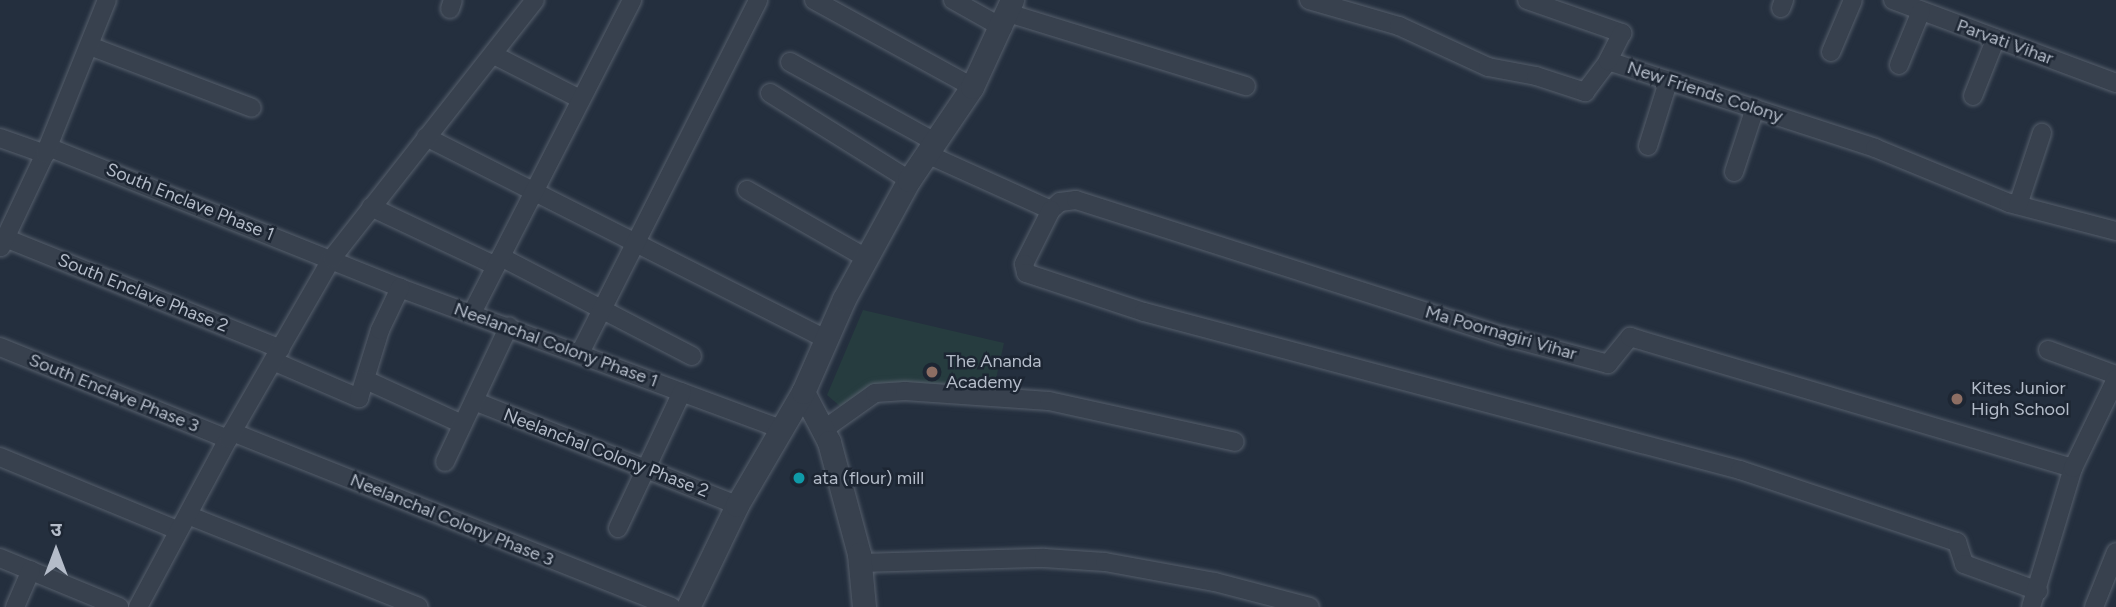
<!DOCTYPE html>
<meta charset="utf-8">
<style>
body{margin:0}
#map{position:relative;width:2116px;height:607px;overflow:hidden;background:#242f3e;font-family:Figtree,"Noto Sans Devanagari",sans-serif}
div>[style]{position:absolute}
.green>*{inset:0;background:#263c3f}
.roads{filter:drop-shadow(0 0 2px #565f6c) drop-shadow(0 0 2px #565f6c)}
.minor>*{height:18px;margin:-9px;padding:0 9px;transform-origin:9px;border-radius:9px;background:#38414e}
.tertiary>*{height:23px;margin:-11.5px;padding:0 11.5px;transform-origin:11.5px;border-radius:11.5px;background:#38414e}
.dots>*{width:19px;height:19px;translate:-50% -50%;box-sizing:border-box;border:4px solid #1d2633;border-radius:50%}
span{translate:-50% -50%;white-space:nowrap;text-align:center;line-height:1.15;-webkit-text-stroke:5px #1d2633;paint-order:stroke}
.street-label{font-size:18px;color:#b4bcc9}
.poi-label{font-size:18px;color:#b4bcc9}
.left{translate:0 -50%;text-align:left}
.north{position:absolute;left:21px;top:516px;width:70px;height:70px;-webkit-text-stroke:5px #1d2633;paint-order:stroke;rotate:0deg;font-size:19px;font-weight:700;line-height:28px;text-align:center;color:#b4bcc9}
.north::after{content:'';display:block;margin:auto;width:24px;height:32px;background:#b4bcc9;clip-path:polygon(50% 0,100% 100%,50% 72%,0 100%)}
</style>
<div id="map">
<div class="green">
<div style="clip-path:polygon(863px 310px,1004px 343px,992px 397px,893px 384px,841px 407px,827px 395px)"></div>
</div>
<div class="roads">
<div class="minor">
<div style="left:814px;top:0;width:180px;rotate:28.8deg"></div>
<div style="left:953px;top:0;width:57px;rotate:29.2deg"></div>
<div style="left:1309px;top:0;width:94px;rotate:16.1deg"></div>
<div style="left:1399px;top:26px;width:98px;rotate:24.7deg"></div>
<div style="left:1488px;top:67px;width:49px;rotate:10.6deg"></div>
<div style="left:1536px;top:76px;width:52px;rotate:18.1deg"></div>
<div style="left:1585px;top:92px;width:39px;rotate:-53deg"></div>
<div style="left:1608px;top:61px;width:281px;rotate:18deg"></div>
<div style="left:1875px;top:148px;width:145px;rotate:22.3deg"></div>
<div style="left:2009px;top:203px;width:111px;rotate:14.7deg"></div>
<div style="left:1527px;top:0;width:101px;rotate:19.2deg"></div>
<div style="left:1622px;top:33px;width:31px;rotate:117deg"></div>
<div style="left:1893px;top:0;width:238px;rotate:20.4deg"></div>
<div style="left:1781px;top:8px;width:9px;rotate:-69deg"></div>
<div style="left:450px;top:9px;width:9px;rotate:-72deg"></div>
<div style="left:1008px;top:13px;width:249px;rotate:17.1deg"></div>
<div style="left:90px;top:46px;width:173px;rotate:20.9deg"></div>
<div style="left:1831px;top:52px;width:56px;rotate:-67.1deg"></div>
<div style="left:494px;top:55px;width:97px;rotate:27.1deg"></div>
<div style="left:790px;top:62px;width:166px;rotate:28.9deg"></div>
<div style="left:1899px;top:65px;width:58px;rotate:-67.8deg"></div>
<div style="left:770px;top:93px;width:164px;rotate:32deg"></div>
<div style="left:1973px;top:96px;width:62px;rotate:-68.4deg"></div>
<div style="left:426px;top:137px;width:448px;rotate:26.8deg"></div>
<div style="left:0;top:138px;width:48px;rotate:19.6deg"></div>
<div style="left:1648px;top:146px;width:67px;rotate:-72.6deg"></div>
<div style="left:48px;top:147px;width:379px;rotate:21.8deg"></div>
<div style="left:400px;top:288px;width:406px;rotate:20.3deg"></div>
<div style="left:927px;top:154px;width:136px;rotate:24.3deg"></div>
<div style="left:1051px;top:210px;width:12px;rotate:-42deg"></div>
<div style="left:1060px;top:202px;width:16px;rotate:-7deg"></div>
<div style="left:1076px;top:200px;width:448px;rotate:17.7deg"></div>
<div style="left:1503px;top:336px;width:109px;rotate:14.9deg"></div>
<div style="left:1608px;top:364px;width:35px;rotate:-51deg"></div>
<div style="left:1630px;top:337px;width:462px;rotate:16.5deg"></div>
<div style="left:1734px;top:172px;width:67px;rotate:-71.8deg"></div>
<div style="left:747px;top:190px;width:137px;rotate:29.7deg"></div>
<div style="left:2018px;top:205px;width:76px;rotate:-71.6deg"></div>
<div style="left:371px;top:207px;width:138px;rotate:25.3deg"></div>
<div style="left:1051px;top:210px;width:60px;rotate:116.6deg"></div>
<div style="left:1024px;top:264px;width:9px;rotate:77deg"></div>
<div style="left:1026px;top:273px;width:124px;rotate:18.3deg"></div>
<div style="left:1144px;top:312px;width:617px;rotate:14.85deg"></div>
<div style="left:1740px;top:470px;width:229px;rotate:18.4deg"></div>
<div style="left:1957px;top:542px;width:23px;rotate:72deg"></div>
<div style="left:1964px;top:564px;width:79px;rotate:20deg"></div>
<div style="left:5px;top:238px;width:297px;rotate:21.9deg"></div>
<div style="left:1px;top:247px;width:103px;rotate:-64.7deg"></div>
<div style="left:45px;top:154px;width:166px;rotate:-68.1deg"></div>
<div style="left:501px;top:257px;width:215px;rotate:27.4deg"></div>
<div style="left:472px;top:313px;width:352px;rotate:-62.9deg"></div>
<div style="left:0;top:347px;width:246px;rotate:22deg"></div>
<div style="left:2048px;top:350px;width:72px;rotate:20.2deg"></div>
<div style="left:580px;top:353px;width:395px;rotate:-63.2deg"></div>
<div style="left:273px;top:361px;width:94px;rotate:23.3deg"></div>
<div style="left:359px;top:398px;width:71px;rotate:-72.8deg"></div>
<div style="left:380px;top:330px;width:47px;rotate:-64.5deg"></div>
<div style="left:366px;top:380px;width:106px;rotate:24.6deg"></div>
<div style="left:474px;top:401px;width:283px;rotate:21.6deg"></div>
<div style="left:823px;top:430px;width:64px;rotate:-35.4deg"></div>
<div style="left:875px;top:393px;width:30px;rotate:-4deg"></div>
<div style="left:905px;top:391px;width:144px;rotate:4deg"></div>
<div style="left:1049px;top:401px;width:190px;rotate:12.4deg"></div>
<div style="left:232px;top:432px;width:473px;rotate:21.7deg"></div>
<div style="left:0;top:457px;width:191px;rotate:22.4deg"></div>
<div style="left:445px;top:462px;width:150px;rotate:-64.8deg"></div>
<div style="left:190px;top:516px;width:246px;rotate:21.7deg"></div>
<div style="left:618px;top:528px;width:150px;rotate:-64.8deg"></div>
<div style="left:0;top:558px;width:129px;rotate:22.4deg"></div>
<div style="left:860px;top:563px;width:184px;rotate:-1.6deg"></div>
<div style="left:1044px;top:558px;width:61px;rotate:3.8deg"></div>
<div style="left:1105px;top:562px;width:112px;rotate:10.3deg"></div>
<div style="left:1215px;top:582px;width:98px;rotate:14.7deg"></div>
<div style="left:15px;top:607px;width:40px;rotate:-66.6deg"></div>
<div style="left:138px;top:607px;width:191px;rotate:-61.8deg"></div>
<div style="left:228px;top:439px;width:209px;rotate:-60.1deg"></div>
<div style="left:332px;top:258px;width:328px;rotate:-51.8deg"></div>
<div style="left:2031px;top:607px;width:145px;rotate:-73.2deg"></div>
<div style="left:2073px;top:468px;width:99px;rotate:-64.2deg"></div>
<div style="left:2094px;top:607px;width:59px;rotate:-68.2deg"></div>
</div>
<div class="tertiary">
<div style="left:803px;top:392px;width:56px;rotate:62.5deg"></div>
<div style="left:829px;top:442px;width:116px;rotate:75deg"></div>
<div style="left:859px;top:554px;width:53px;rotate:84.6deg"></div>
<div style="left:688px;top:607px;width:113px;rotate:-64.3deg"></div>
<div style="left:737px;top:505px;width:131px;rotate:-59.7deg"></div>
<div style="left:803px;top:392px;width:102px;rotate:-66.2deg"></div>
<div style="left:844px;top:299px;width:136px;rotate:-61.4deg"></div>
<div style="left:909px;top:180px;width:112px;rotate:-55.9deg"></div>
<div style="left:972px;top:87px;width:96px;rotate:-65.3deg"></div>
</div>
</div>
<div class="dots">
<div style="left:932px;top:372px;background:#8d6e63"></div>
<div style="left:1957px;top:399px;background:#8d6e63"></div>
<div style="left:799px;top:478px;background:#0f9aa8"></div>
</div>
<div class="street-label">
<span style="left:2005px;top:42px;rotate:20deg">Parvati Vihar</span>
<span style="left:1705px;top:92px;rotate:18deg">New Friends Colony</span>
<span style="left:190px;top:202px;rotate:22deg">South Enclave Phase 1</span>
<span style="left:143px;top:293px;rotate:22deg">South Enclave Phase 2</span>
<span style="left:1501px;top:333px;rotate:16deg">Ma Poornagiri Vihar</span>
<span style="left:556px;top:345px;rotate:20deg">Neelanchal Colony Phase 1</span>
<span style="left:114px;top:393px;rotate:22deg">South Enclave Phase 3</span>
<span style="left:606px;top:453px;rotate:21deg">Neelanchal Colony Phase 2</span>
<span style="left:452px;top:520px;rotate:22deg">Neelanchal Colony Phase 3</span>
</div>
<div class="poi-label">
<span class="left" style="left:946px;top:372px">The Ananda<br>Academy</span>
<span class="left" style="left:1971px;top:399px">Kites Junior<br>High School</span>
<span class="left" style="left:813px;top:478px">ata (flour) mill</span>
</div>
<div class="north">उ</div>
</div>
